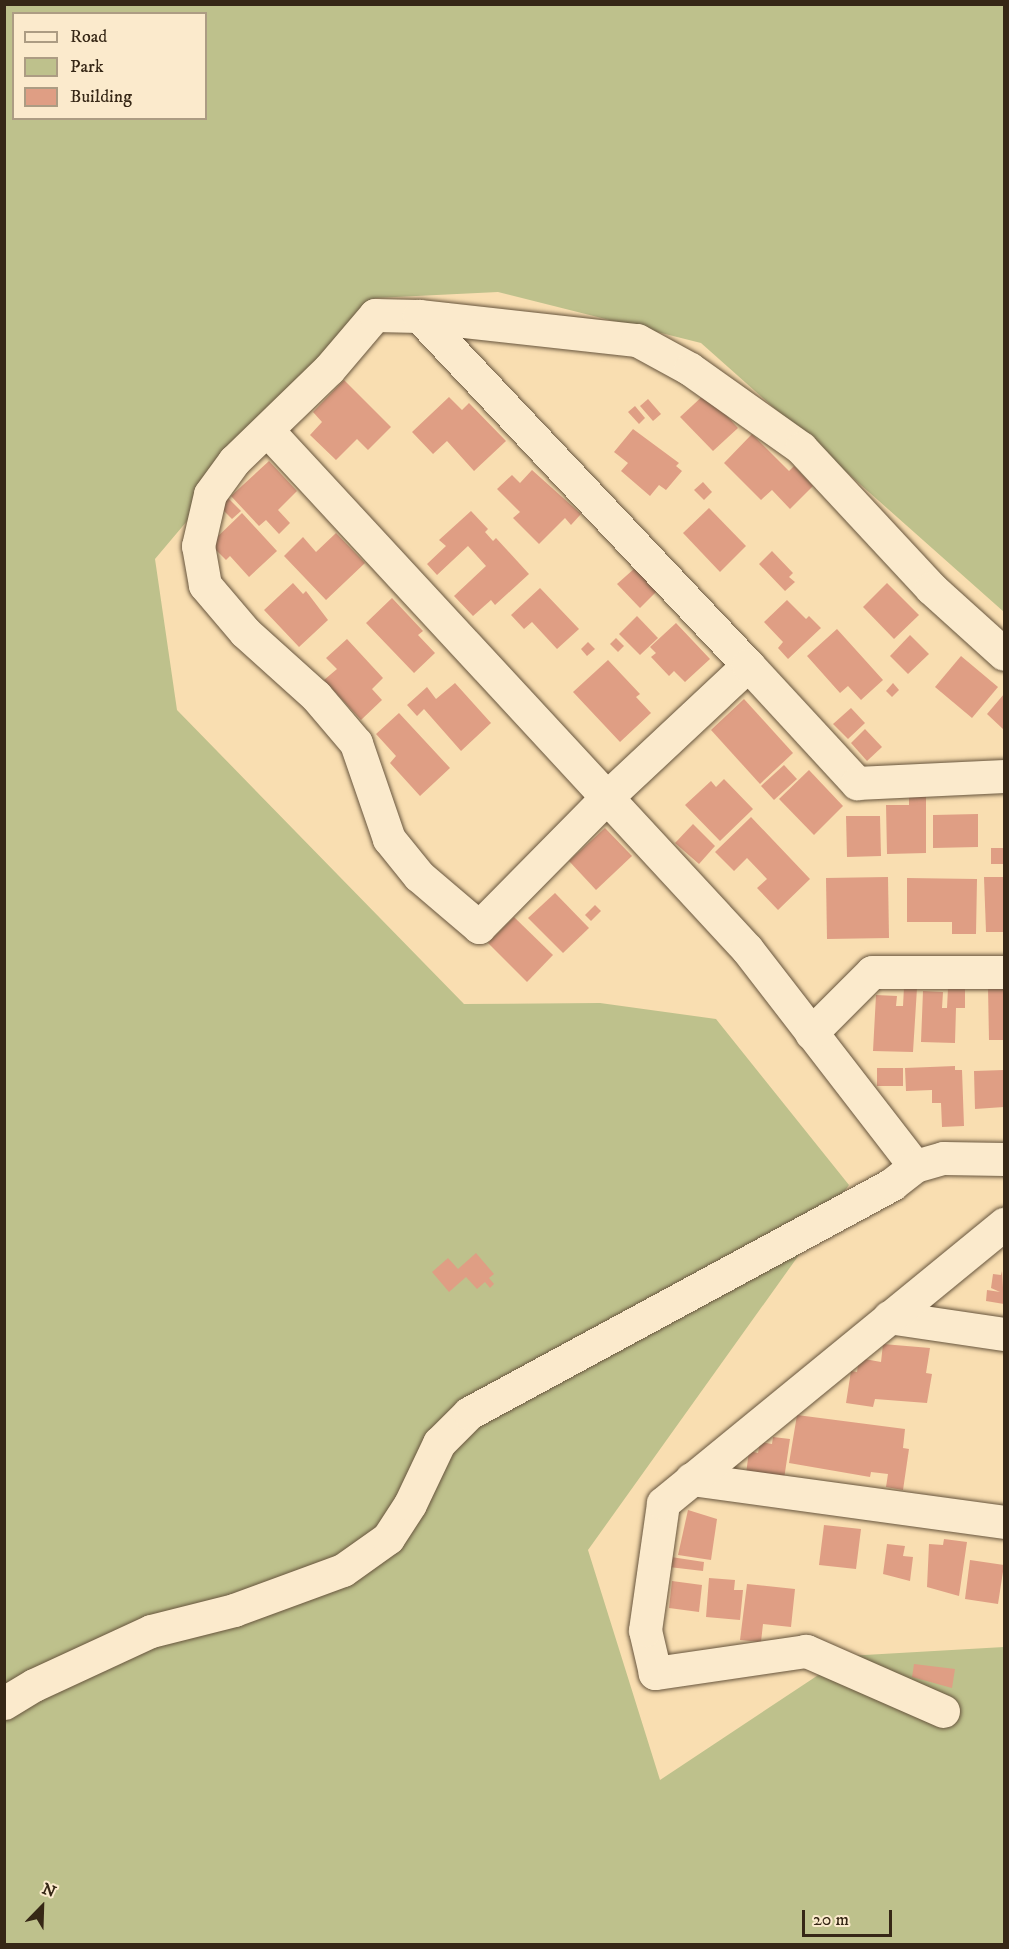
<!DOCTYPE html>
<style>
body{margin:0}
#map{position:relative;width:1009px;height:1949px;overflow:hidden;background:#f9deb1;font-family:"IM FELL DW Pica",serif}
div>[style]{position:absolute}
.green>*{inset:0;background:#bec18c}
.building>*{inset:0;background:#df9e84}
.roads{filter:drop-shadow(0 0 2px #67553d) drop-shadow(0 0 2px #67553d)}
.minor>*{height:33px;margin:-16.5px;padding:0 16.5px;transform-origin:16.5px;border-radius:16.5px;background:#fbeacc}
span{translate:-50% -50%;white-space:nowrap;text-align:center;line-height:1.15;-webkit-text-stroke:5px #fbeacc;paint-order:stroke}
.frame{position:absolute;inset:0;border:6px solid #362716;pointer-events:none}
.legend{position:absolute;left:12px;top:12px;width:195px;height:108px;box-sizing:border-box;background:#fbeacc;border:2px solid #ac9c83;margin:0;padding:8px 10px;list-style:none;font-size:18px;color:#362716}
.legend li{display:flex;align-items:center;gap:12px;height:30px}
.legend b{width:30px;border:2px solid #ac9c83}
.north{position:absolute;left:12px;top:1877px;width:60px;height:60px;-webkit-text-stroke:4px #fbeacc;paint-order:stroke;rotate:23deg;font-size:16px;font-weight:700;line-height:24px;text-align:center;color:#362716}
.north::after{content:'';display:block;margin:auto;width:21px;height:27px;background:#362716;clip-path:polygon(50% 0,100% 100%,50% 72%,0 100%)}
.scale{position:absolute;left:802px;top:1910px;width:90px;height:27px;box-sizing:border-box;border:3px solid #362716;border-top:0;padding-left:8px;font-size:18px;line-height:21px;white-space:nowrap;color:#362716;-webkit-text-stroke:4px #fbeacc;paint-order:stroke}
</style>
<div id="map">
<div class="green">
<div style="clip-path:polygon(evenodd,5px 5px,1004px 5px,1004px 612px,701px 343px,498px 292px,375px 298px,155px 559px,177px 710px,464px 1004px,600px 1003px,716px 1019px,849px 1185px,588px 1550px,660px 1780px,847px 1656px,1004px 1647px,1004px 1944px,5px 1944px,5px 5px,14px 14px,206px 14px,206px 118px,14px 118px,14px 14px)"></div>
</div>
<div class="building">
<div style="clip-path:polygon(344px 380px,391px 427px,368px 450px,357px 439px,336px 460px,310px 435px,322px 422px,313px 412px)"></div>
<div style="clip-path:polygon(706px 393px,738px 428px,713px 451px,680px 417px)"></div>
<div style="clip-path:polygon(449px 397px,462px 410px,469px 403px,506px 441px,474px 471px,447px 441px,433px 454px,412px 432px)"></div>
<div style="clip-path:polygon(648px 399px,661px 414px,653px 421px,640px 406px)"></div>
<div style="clip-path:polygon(635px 406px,645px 418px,639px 424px,628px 412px)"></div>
<div style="clip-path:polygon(633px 429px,679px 463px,676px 466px,682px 471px,666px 490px,659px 485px,650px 496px,621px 471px,628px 463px,614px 452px)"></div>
<div style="clip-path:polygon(752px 434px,789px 471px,794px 466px,813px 486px,790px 509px,772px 490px,761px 500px,724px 463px)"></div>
<div style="clip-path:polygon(269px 461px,297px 491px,278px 510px,290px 523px,279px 534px,266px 520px,259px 526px,231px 496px)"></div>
<div style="clip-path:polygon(532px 470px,581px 514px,571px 525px,565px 518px,539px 544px,513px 518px,520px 512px,497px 489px,512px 475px,520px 483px)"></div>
<div style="clip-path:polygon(703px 482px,712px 492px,704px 500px,694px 490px)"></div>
<div style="clip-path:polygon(227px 497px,241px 511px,232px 519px,218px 505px)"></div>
<div style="clip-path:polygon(709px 508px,746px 546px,720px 572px,683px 533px)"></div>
<div style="clip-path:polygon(471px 511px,488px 529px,485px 532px,493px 541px,496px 538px,529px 574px,495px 605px,491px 600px,473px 616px,454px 596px,486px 566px,468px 546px,437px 575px,427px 564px,446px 546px,439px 540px)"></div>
<div style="clip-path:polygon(242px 513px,277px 551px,249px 577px,230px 556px,226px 560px,210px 544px)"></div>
<div style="clip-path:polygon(336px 533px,365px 563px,326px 600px,284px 556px,303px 537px,316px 552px)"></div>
<div style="clip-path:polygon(772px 551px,793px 573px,789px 577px,795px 582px,785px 591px,759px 564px)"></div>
<div style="clip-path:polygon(635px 568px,657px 591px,640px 608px,617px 584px)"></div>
<div style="clip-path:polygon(293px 583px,303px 594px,306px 591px,328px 620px,299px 647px,264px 610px)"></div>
<div style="clip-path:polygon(887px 583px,919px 615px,894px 639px,863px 607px)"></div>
<div style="clip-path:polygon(540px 588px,579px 629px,557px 649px,532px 622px,524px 629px,511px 615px)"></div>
<div style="clip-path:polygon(392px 598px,423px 631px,418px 635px,435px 653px,414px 673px,366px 623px)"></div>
<div style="clip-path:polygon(787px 600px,806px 619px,809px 616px,821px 628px,788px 659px,778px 648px,783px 642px,764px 622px)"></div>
<div style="clip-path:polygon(637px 616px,658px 638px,640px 655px,619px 634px)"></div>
<div style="clip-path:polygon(676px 623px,710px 659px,685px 682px,674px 671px,669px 676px,651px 657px,656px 653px,650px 647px)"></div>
<div style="clip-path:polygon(837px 629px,883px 680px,861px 700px,848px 686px,840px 693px,807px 656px)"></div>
<div style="clip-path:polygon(910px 635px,929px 654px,908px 674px,890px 656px)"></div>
<div style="clip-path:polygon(616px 638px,624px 646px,618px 652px,610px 644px)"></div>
<div style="clip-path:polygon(347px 639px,383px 678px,372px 689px,382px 700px,361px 720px,324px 680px,337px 669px,326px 658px)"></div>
<div style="clip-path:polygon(588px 642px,595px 649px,587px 656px,581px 649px)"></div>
<div style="clip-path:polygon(961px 656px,998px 687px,972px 718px,935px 687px)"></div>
<div style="clip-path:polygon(608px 660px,640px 694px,636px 697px,651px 713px,620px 742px,573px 692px)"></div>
<div style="clip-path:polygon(455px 683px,491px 723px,461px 751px,424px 709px,417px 716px,407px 705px,427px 687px,436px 699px)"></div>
<div style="clip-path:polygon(893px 683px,899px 690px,892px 697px,886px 691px)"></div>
<div style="clip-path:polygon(1004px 694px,1004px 730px,987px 714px)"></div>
<div style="clip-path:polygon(744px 699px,793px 753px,760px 784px,711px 730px)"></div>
<div style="clip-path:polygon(851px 708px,865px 723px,848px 739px,833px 724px)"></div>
<div style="clip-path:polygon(399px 713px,450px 768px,420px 796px,390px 763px,396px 756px,376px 734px)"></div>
<div style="clip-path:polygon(865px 729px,882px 747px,867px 761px,851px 743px)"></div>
<div style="clip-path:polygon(784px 765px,797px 779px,774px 800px,761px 786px)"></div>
<div style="clip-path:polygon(809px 770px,843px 806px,814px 835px,779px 799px)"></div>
<div style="clip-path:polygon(724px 779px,753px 809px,720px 841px,685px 805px,711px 781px,716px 787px)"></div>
<div style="clip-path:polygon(926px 796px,926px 853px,887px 854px,886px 805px,909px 805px,909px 797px)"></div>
<div style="clip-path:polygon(978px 814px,978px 847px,933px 848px,933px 815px)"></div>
<div style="clip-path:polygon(846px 816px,880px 816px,881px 856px,847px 857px)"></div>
<div style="clip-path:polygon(751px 817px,810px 879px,778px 910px,757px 888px,767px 879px,747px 858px,734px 871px,715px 852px)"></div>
<div style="clip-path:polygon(693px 824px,715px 846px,699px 864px,675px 843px)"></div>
<div style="clip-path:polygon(605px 828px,632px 856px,596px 890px,569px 861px)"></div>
<div style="clip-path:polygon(991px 848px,1004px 848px,1004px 864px,991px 864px)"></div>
<div style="clip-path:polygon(888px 877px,889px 938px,827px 939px,826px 878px)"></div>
<div style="clip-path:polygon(984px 877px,1004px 877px,1004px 932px,986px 932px)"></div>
<div style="clip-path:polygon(907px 878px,977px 879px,976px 934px,952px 934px,952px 922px,907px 922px)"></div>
<div style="clip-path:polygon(555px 893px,589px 928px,563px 953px,528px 918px)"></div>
<div style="clip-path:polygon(595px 905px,601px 911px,591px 921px,585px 915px)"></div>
<div style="clip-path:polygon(514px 917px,553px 955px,527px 982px,488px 943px)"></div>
<div style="clip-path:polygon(904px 987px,917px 988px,913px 1052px,873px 1051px,876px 995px,897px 996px,896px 1006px,903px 1006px)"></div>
<div style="clip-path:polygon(988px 987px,1004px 987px,1004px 1040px,989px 1040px)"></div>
<div style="clip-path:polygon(948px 988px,965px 988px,965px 1008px,956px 1008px,955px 1043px,921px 1042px,923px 991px,943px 992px,942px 1008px,947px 1008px)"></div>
<div style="clip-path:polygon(955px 1066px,955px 1070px,962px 1070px,964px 1126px,942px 1127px,941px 1103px,932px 1103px,932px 1090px,906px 1091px,905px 1068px)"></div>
<div style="clip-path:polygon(877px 1068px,903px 1068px,903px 1086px,877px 1086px)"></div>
<div style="clip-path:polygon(1004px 1070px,1004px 1107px,975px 1109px,974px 1071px)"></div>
<div style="clip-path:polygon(476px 1253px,494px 1274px,489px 1278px,494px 1284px,490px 1288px,485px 1282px,477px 1289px,466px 1277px,449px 1292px,432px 1272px,448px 1258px,458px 1269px)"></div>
<div style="clip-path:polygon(1002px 1271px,1004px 1304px,986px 1301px,987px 1290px,1000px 1292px,991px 1288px,993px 1274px,1001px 1275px)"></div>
<div style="clip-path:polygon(883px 1344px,930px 1348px,926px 1373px,932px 1374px,927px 1403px,875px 1399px,873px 1407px,846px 1403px,851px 1371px,857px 1372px,859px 1358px,881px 1362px)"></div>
<div style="clip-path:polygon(797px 1415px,905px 1429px,903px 1448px,909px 1449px,903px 1490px,886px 1487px,888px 1474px,871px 1472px,870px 1477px,789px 1463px)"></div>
<div style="clip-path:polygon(773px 1437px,790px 1439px,784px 1479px,746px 1474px,749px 1451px,758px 1453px,760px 1442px,772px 1444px)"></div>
<div style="clip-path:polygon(688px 1510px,717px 1519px,711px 1560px,678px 1555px)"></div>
<div style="clip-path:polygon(824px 1525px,861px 1529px,856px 1569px,819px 1565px)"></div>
<div style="clip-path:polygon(944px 1539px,967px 1542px,959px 1596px,927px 1587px,929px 1544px,943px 1545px)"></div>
<div style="clip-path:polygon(887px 1544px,905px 1546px,903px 1556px,913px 1557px,910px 1581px,883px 1574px)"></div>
<div style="clip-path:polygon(671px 1557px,704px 1562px,703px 1571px,669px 1567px)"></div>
<div style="clip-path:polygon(970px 1560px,1004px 1565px,998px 1604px,965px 1599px)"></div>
<div style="clip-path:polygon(709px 1578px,735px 1580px,734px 1590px,743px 1590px,740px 1620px,706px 1617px)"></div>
<div style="clip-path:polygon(672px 1581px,702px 1585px,699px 1612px,669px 1608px)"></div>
<div style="clip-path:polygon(747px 1584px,795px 1589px,791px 1627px,763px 1624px,761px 1642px,740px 1640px)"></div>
<div style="clip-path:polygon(914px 1664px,955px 1669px,952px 1688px,912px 1677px)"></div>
</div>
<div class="roads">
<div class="minor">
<div style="left:419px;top:316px;width:219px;rotate:6.3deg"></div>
<div style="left:637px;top:340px;width:60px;rotate:28.7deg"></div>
<div style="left:690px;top:369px;width:136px;rotate:35.4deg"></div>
<div style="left:801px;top:448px;width:191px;rotate:47.1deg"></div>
<div style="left:931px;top:588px;width:98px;rotate:42.1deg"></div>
<div style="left:268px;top:431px;width:706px;rotate:47.24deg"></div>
<div style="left:747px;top:949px;width:274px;rotate:52.3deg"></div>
<div style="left:748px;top:665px;width:192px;rotate:136.9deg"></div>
<div style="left:608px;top:796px;width:184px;rotate:134.6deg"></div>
<div style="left:479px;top:927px;width:79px;rotate:-139.6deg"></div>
<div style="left:419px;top:876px;width:48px;rotate:-129deg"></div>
<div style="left:389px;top:839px;width:102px;rotate:-109deg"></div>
<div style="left:356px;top:743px;width:62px;rotate:-130.4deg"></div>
<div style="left:316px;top:696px;width:96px;rotate:-138deg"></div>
<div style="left:245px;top:632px;width:62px;rotate:-130.4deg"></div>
<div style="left:205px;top:585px;width:40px;rotate:-100deg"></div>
<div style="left:198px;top:546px;width:53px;rotate:-77deg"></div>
<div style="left:210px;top:494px;width:41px;rotate:-54deg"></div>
<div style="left:234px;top:461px;width:132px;rotate:-44.1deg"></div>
<div style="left:329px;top:369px;width:71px;rotate:-49.6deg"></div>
<div style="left:375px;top:315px;width:44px;rotate:1.3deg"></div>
<div style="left:419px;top:316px;width:480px;rotate:46.7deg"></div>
<div style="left:748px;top:665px;width:161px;rotate:47.3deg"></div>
<div style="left:857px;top:783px;width:147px;rotate:-2.7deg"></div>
<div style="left:811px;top:1033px;width:86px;rotate:-45deg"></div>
<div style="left:872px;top:972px;width:132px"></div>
<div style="left:889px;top:1317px;width:116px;rotate:8.4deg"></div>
<div style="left:691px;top:1479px;width:316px;rotate:7.8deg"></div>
<div style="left:4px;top:1703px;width:35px;rotate:-31deg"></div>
<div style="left:34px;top:1685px;width:129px;rotate:-24.8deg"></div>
<div style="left:151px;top:1631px;width:86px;rotate:-14.2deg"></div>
<div style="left:234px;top:1610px;width:116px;rotate:-20.2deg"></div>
<div style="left:343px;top:1570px;width:55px;rotate:-35.4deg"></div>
<div style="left:388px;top:1538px;width:40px;rotate:-57.1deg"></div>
<div style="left:410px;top:1504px;width:68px;rotate:-64.6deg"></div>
<div style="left:439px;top:1443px;width:42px;rotate:-45deg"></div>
<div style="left:469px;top:1413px;width:481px;rotate:-28.4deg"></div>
<div style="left:892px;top:1184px;width:29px;rotate:-38deg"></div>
<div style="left:915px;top:1166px;width:29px;rotate:-16deg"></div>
<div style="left:943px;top:1158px;width:61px;rotate:0.9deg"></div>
<div style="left:943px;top:1711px;width:150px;rotate:-156.3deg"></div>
<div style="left:806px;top:1651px;width:153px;rotate:171.7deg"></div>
<div style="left:655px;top:1673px;width:44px;rotate:-103.1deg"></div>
<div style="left:645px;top:1630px;width:128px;rotate:-81.9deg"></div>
<div style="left:663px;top:1503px;width:441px;rotate:-39.3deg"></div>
</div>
</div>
<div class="frame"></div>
<ul class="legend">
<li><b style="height:8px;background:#fbeacc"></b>Road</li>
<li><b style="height:16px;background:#bec18c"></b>Park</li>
<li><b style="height:16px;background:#df9e84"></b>Building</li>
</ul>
<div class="north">N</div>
<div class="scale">20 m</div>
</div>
